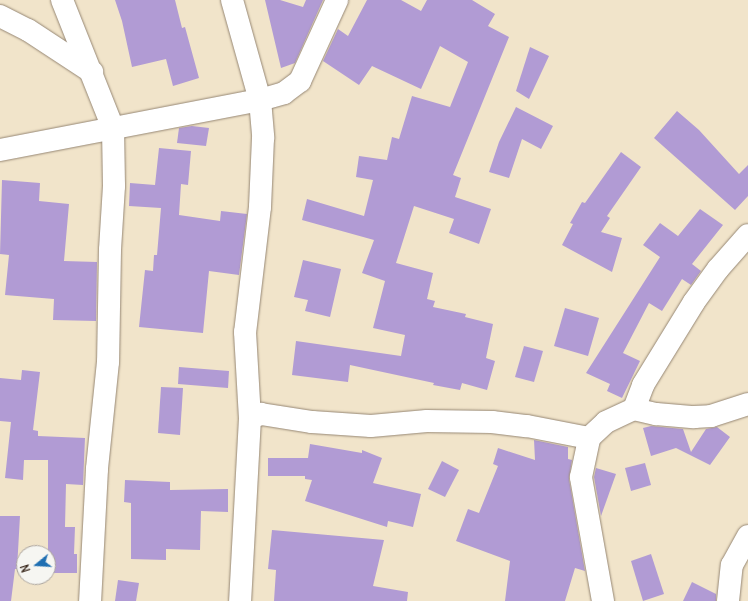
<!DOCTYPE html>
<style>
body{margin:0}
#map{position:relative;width:748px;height:601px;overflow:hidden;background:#f1e4ca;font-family:Delius,sans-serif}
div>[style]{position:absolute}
.building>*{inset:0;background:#b19bd4}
.roads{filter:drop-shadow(0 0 1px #968774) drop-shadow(0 0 1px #968774)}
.minor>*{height:22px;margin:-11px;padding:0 11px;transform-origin:11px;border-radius:11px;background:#fff}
span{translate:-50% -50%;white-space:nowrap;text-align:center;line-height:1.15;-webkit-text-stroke:4px #f6f6f2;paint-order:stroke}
.north{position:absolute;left:16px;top:545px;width:40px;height:40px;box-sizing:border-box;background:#f6f6f2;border:1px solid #aba49d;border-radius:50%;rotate:252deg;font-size:11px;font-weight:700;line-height:16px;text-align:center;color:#3b2a1e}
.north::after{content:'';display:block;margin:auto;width:14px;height:18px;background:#1f6fb2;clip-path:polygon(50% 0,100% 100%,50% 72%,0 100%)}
</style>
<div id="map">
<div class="building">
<div style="clip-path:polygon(115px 0,175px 0,182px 28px,185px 27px,199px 78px,173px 86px,166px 59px,132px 67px,122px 21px)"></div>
<div style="clip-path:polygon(265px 0,280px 0,303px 7px,306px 0,323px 0,295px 63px,281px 68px)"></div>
<div style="clip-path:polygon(367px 0,401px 0,421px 11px,427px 0,472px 0,495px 14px,488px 26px,509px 37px,453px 175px,461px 178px,455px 197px,491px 209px,479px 244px,449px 233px,454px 219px,414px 206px,396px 263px,433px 273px,427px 299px,435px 301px,433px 307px,466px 314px,465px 317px,493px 324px,486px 358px,495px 361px,487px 390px,462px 383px,460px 390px,433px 385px,434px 383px,350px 365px,348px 382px,292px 375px,296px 341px,401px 356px,405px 335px,373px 328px,385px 281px,362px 273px,374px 240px,302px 220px,307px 199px,364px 216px,373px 180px,356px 177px,359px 156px,387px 160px,392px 137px,399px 139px,412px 96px,450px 107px,468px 62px,440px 46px,421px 89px,372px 66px,359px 85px,323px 61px,338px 29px,348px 36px)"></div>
<div style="clip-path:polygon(530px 47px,549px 56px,529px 99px,516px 91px)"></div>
<div style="clip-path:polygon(516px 107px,553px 126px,541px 149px,522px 139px,509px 178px,489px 172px,499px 142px)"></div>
<div style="clip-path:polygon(677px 111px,699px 130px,739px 174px,748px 165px,748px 196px,735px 210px,654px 138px)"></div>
<div style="clip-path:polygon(192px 126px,209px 128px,206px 146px,177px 143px,179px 128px)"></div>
<div style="clip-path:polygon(159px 148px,191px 151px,188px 185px,181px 184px,179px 215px,220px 221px,221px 211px,247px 214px,239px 275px,209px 271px,203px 333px,139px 327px,145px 270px,153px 271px,154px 255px,157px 255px,161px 208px,129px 206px,130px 183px,155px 185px)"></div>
<div style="clip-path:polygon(621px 152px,641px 167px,607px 216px,610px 218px,601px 232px,622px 238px,612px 272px,562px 245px,573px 224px,570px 223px,582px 202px,585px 203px)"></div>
<div style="clip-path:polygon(2px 180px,40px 183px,39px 201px,69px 204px,64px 261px,97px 262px,96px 321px,53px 320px,54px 299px,5px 295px,9px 255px,0 254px)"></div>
<div style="clip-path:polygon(700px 209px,723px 225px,692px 264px,701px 271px,691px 285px,682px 279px,662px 311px,649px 303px,623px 353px,640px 361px,622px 398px,607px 391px,610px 384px,586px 373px,660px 257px,643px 245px,660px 223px,678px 236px)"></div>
<div style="clip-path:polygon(303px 260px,341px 269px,330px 317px,305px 311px,308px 300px,294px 297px)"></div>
<div style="clip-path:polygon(565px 308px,599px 318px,588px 356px,554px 346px)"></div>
<div style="clip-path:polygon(524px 346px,543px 351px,534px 382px,515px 377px)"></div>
<div style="clip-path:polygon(179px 367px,229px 371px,228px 388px,178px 384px)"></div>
<div style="clip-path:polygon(22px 370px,40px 372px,33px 430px,38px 431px,38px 436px,85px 438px,83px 485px,66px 484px,65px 527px,75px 527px,74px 554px,77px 554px,77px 573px,48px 573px,48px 460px,24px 460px,23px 480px,5px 478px,11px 422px,0 421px,0 378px,21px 380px)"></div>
<div style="clip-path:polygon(161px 387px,183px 388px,180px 435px,158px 433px)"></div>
<div style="clip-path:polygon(651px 426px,683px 429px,691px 452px,706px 429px,717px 427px,730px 437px,710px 465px,676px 448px,651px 456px,643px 428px)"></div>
<div style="clip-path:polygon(534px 440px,568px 447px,568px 459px,572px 460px,569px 479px,585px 571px,575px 568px,565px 601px,505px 601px,510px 561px,456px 541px,468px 509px,479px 513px,498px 466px,493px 464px,498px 448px,535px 460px)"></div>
<div style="clip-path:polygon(310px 444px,362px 453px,362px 450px,382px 458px,373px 483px,421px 494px,413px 527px,388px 521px,387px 527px,305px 501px,312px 480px,305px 479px,305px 476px,268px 476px,268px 458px,308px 458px)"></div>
<div style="clip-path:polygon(442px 461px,459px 470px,445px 497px,428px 489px)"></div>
<div style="clip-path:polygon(645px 463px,651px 485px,631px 491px,625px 468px)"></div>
<div style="clip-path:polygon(596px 468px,616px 474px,601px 516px,594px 477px)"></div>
<div style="clip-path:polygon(125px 480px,170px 482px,170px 490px,228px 489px,228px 512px,201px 511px,200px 550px,166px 549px,166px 560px,131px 559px,131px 503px,124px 502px)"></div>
<div style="clip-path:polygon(0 516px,20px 516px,17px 569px,15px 569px,11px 601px,0 601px)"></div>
<div style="clip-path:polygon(272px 530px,384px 540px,373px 586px,408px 592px,407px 601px,274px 601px,276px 570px,268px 569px)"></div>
<div style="clip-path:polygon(651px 554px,664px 594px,643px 601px,631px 561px)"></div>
<div style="clip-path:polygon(118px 580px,139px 583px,136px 601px,115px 601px)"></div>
<div style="clip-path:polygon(692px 582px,716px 594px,716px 601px,683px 601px)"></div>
</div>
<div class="roads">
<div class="minor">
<div style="left:62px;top:0;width:138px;rotate:68.3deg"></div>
<div style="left:113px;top:128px;width:58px;rotate:89deg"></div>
<div style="left:114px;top:186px;width:64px;rotate:93.6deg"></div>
<div style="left:110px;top:250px;width:112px;rotate:91deg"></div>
<div style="left:108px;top:362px;width:108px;rotate:95.9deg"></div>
<div style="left:97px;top:469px;width:132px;rotate:93deg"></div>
<div style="left:232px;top:0;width:104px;rotate:74.4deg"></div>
<div style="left:260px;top:100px;width:38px;rotate:85deg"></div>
<div style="left:263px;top:138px;width:69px;rotate:92.5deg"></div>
<div style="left:260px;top:207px;width:126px;rotate:96.8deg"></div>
<div style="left:245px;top:332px;width:86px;rotate:86.7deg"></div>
<div style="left:250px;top:418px;width:183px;rotate:93.1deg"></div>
<div style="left:0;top:16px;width:31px;rotate:27deg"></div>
<div style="left:28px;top:30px;width:77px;rotate:33.3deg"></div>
<div style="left:0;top:150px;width:265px;rotate:-10.9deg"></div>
<div style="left:260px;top:100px;width:25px;rotate:-16deg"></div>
<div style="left:284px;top:93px;width:20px;rotate:-37deg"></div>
<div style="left:300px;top:81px;width:89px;rotate:-65.4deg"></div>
<div style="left:634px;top:409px;width:23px;rotate:13deg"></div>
<div style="left:656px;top:414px;width:38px;rotate:5deg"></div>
<div style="left:694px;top:417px;width:17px;rotate:-3deg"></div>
<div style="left:711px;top:416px;width:39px;rotate:-18deg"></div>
<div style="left:250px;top:418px;width:12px;rotate:-20deg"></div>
<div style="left:261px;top:414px;width:52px;rotate:8.9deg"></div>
<div style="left:312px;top:422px;width:59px;rotate:3.9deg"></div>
<div style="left:371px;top:426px;width:56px;rotate:-5.1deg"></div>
<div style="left:427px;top:421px;width:65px;rotate:0.9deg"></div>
<div style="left:492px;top:422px;width:35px;rotate:7deg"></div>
<div style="left:527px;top:426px;width:63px;rotate:11deg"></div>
<div style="left:603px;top:601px;width:126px;rotate:-100.1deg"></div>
<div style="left:581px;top:477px;width:40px;rotate:-78deg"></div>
<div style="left:589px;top:438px;width:23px;rotate:-43deg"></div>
<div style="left:606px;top:422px;width:31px;rotate:-25deg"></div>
<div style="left:634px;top:409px;width:26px;rotate:-69deg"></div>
<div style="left:643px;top:385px;width:97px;rotate:-58.4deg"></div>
<div style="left:694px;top:302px;width:41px;rotate:-54deg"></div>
<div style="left:718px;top:269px;width:45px;rotate:-48.6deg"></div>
<div style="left:728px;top:601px;width:36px;rotate:-84deg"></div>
<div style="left:732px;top:565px;width:33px;rotate:-61deg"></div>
</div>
</div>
<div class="north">N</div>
</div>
